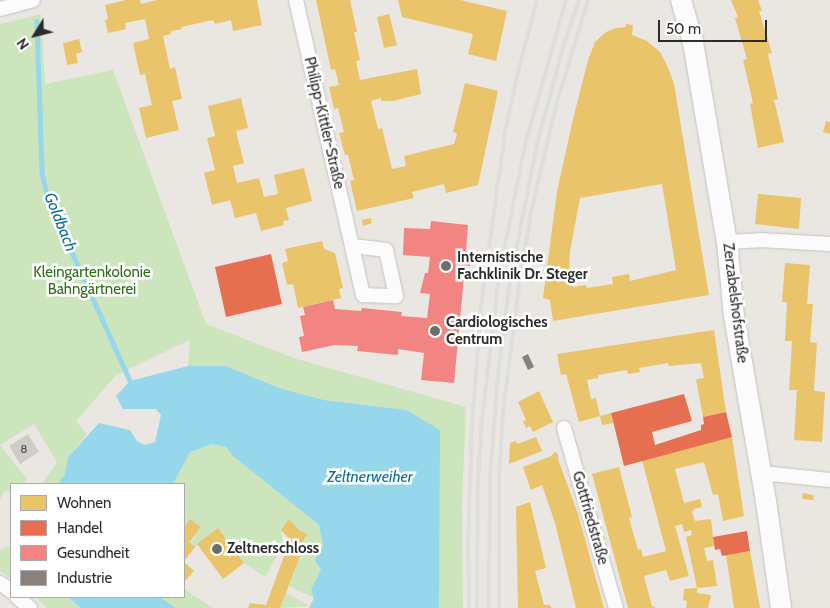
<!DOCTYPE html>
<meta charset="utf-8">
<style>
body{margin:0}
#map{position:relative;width:830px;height:608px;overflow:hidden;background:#eae7e2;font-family:Cabin,sans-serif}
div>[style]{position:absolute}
.green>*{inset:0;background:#cde5bc}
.water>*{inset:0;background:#96d7ec}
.homes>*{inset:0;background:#e9c46a}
.shops>*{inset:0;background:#e76f51}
.health>*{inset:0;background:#f28482}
.industry>*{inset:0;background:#8a817c}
.stream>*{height:4.5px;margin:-2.25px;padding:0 2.25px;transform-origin:2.25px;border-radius:2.25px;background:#96d7ec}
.building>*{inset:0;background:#cfcdc9}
.roads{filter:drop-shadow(0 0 1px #c4c3c3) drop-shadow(0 0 1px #c4c3c3)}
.street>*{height:14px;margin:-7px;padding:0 7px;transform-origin:7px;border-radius:7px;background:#fcfbfb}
.secondary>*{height:20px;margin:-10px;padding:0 10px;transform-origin:10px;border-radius:10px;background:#fcfbfb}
.rail>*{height:4px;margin:-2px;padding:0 2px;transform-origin:2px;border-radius:2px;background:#dededf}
.dots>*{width:14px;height:14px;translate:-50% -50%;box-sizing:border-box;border:2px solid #fff;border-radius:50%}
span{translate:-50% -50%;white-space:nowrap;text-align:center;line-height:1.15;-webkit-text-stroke:5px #fff;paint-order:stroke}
.number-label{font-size:12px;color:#565655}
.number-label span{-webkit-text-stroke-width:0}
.street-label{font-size:15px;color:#2c2c2c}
.poi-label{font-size:15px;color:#2c2c2c;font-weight:700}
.left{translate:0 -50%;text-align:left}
.park-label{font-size:15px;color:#2c6c1a}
.water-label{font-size:16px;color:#0d6fa0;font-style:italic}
.legend{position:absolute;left:10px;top:483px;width:175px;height:115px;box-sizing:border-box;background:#fff;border:1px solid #ababab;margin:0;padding:6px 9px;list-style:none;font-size:15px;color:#2c2c2c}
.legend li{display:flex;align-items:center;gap:10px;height:25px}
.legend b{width:25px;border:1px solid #ababab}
.north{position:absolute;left:10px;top:10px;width:50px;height:50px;-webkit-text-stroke:4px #fff;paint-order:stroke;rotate:234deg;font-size:14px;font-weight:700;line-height:20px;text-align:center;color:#2c2c2c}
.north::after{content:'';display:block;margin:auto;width:18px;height:22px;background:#2c2c2c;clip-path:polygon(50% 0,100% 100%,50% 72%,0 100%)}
.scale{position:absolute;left:658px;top:20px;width:109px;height:22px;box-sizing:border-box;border:2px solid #2c2c2c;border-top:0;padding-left:6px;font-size:15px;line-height:18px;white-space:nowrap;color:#2c2c2c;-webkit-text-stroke:4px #fff;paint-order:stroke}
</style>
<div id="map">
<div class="green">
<div style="clip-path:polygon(41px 14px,45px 84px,113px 70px,206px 324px,297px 359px,466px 407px,462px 503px,463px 608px,439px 608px,439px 430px,407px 410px,324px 400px,279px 388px,226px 366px,188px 366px,190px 340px,116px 375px,76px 421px,87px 434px,68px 457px,65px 474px,58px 484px,42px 484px,57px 462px,34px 424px,0 445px,27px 479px,23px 484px,11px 484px,11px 491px,5px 491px,0 499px,0 24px)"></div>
<div style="clip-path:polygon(212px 444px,226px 447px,233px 456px,319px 525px,323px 547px,321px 569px,314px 582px,314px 598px,289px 586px,301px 554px,302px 542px,307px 537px,304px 532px,300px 531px,289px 519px,281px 530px,283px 545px,265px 577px,244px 563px,218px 528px,195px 547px,189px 542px,201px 527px,190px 519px,184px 527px,184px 484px,173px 484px,189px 452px)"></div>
<div style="clip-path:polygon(11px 545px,11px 578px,0 571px,0 550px)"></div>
<div style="clip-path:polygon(184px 589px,213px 608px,176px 608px,160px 597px,184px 597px)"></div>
<div style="clip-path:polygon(286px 593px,310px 606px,280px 608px)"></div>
<div style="clip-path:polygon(36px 597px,68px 597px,81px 608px,47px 608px)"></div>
</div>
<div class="water">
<div style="clip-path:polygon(188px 366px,226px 366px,279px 388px,324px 400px,407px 410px,440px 430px,439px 608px,309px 608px,314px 598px,311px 589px,321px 569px,315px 562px,316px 556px,323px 547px,319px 525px,233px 456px,226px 447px,212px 444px,190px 452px,173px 484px,58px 484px,65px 474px,68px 457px,99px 423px,130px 430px,137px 441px,145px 445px,155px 442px,161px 415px,156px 409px,123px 409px,116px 396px,130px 381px)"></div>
<div style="clip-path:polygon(68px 597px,160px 597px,176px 608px,81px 608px)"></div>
</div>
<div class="homes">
<div style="clip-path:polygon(126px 0,140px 0,141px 4px,157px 0,257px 0,262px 25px,233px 31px,231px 20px,215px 24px,213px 20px,181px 27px,182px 29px,171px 31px,171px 34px,163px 36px,170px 69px,175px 67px,182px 99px,172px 101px,179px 130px,146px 138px,139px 108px,152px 105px,145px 74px,140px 75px,133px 43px,149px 39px,145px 19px,125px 23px,126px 29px,108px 33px,105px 20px,108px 19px,105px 5px)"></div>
<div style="clip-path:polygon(316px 0,350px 0,357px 32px,354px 32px,360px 60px,356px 61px,360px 80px,417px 69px,421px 94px,393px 101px,381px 101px,381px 98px,371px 101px,378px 129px,382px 128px,392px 169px,406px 166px,404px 156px,454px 144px,457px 134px,453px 132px,465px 83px,498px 91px,478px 185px,446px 193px,444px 184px,412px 192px,414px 198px,357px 211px,350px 181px,354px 180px,348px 155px,345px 155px,339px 133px,344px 132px,338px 108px,334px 109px,329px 87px,339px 85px,335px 69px,331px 70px)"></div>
<div style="clip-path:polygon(398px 0,460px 0,507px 11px,496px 61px,468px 54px,473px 34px,402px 17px)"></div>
<div style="clip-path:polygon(731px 0,758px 0,762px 11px,759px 11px,772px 53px,768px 54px,778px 99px,774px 100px,784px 142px,758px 148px,750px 104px,753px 103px,743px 60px,747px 59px,735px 18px,738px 17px)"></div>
<div style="clip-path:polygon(389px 14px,397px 45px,384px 48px,377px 17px)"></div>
<div style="clip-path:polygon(evenodd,626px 24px,633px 25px,632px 35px,647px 41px,660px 52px,667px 65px,674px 84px,709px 295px,553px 321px,550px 300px,543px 298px,557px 191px,573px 119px,588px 60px,595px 42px,606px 32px,616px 28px,626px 27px,626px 24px,662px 184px,676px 270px,630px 281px,629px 274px,612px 277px,613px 284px,587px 288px,586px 285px,573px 287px,569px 276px,570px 251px,580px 198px,662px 184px)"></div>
<div style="clip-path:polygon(79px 39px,82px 52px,76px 54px,78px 63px,67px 65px,63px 43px)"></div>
<div style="clip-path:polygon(241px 98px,248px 128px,236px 131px,244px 163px,233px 166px,237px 183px,259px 178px,264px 197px,278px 194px,274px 175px,304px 168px,312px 201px,286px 208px,289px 220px,283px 221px,284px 225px,261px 231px,256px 213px,235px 218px,230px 200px,212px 205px,204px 173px,215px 170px,207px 138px,215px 136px,208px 106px)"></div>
<div style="clip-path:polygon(826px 121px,830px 122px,830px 134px,823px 132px)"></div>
<div style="clip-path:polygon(758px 194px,801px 198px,799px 229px,755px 224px)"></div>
<div style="clip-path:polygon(371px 218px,372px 223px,363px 226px,362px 220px)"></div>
<div style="clip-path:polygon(322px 241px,324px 249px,335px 253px,343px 288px,339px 289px,341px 298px,298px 308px,293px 284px,287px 285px,282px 263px,288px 261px,285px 249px)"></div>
<div style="clip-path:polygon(785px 263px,810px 265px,807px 304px,813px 304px,810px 342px,817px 343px,814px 391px,825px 392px,822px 442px,794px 440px,797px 390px,789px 390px,792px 341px,785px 341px,787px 302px,782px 302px)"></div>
<div style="clip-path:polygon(714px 330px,726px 412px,703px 417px,696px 379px,704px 378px,701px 363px,669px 366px,668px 363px,639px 368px,640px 372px,628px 374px,627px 370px,598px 375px,598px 378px,587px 380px,591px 399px,596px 398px,600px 416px,579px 422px,566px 374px,561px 375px,557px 354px)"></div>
<div style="clip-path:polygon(539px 391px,553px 422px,533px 432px,530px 426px,526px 428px,523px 421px,526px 420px,518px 402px)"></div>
<div style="clip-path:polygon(611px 413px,613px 423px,602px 425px,600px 416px)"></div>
<div style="clip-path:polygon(536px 437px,542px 451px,509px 464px,510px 443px,516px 441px,517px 444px)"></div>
<div style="clip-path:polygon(732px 437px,744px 516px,723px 521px,718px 494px,713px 495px,704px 462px,675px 469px,684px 503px,700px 499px,702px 507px,694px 509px,692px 512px,695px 521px,711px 519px,714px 546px,704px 548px,707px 561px,713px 560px,717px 586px,697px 588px,686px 537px,692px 535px,691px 530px,684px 532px,682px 524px,675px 526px,689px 576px,670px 581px,666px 570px,644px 576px,652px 606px,656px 608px,628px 608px,592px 474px,619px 467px,632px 517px,629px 518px,638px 550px,641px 549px,643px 557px,666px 551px,642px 460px)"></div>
<div style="clip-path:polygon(555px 452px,558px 454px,558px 459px,578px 514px,604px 608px,576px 608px,555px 523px,542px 485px,531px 490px,523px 467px,551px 456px)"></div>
<div style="clip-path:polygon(803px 493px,813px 495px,814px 500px,802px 499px)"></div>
<div style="clip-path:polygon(530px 502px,546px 568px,535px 571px,544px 605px,550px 605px,552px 608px,518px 608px,516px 507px)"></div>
<div style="clip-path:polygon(190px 519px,201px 527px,189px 542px,195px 547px,184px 561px,184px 527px)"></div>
<div style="clip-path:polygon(289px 519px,300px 531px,304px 532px,307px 536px,302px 542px,301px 554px,280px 608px,248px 608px,250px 603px,266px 605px,290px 540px,281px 530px)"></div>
<div style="clip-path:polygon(218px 528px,244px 563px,223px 579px,197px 544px)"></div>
<div style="clip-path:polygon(750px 551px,760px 608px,734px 608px,726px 555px)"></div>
<div style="clip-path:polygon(184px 562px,194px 571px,185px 581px,184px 580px)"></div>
<div style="clip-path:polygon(697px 588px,697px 593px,711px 595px,708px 608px,686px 608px,687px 601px,683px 600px,684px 589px)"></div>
</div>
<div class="shops">
<div style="clip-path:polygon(271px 254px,282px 304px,226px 317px,215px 267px)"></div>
<div style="clip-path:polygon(684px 394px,692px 421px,652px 432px,655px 445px,701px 430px,701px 425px,704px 424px,703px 417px,726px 412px,732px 437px,624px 466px,611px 413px)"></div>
<div style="clip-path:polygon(747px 531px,750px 551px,722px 556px,720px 549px,715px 550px,713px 537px)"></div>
</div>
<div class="health">
<div style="clip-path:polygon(431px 221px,468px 225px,466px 251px,472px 252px,470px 266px,465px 266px,454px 383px,421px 380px,424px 353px,398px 349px,398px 355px,357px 351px,358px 346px,334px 345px,302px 352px,299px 337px,304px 336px,300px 316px,305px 315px,303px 307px,333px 300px,335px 309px,361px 311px,362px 308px,402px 312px,401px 316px,427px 318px,430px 294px,420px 293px,425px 273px,428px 273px,430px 257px,403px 255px,404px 228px,430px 229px)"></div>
</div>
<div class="industry">
<div style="clip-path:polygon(528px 354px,534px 367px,528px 370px,522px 357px)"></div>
</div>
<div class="stream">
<div style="left:37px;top:21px;width:152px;rotate:88.1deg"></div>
<div style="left:42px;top:173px;width:27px;rotate:77deg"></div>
<div style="left:48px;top:199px;width:200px;rotate:65.7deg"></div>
</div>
<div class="building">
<div style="clip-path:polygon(28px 434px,39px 452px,20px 464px,9px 446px)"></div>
</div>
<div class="roads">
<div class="street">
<div style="left:296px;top:0;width:235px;rotate:77.2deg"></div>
<div style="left:348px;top:229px;width:68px;rotate:77.2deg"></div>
<div style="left:363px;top:295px;width:33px;rotate:2deg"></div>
<div style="left:396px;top:296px;width:47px;rotate:-102.3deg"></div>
<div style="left:386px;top:250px;width:34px;rotate:-173deg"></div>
<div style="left:0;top:9px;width:34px;rotate:-15deg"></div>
<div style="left:727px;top:242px;width:33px;rotate:-3deg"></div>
<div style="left:760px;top:240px;width:70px;rotate:3.3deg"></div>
<div style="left:564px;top:428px;width:187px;rotate:73.9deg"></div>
<div style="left:762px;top:473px;width:68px;rotate:5.9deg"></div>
<div style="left:0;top:583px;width:14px;rotate:36deg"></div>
<div style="left:17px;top:597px;width:17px;rotate:40deg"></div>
</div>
<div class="secondary">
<div style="left:681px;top:0;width:44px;rotate:74.1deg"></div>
<div style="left:693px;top:42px;width:203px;rotate:80.4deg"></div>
<div style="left:727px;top:242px;width:74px;rotate:84.6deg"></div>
<div style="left:734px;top:316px;width:188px;rotate:80.2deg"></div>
<div style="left:766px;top:501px;width:108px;rotate:82deg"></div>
</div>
</div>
<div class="rail">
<div style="left:469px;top:608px;width:65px;rotate:-90.9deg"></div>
<div style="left:468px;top:543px;width:119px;rotate:-88.1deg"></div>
<div style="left:472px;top:424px;width:126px;rotate:-85.5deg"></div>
<div style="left:482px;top:298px;width:167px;rotate:-82.1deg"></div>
<div style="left:505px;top:133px;width:58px;rotate:-78.1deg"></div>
<div style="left:517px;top:76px;width:79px;rotate:-75.3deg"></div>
<div style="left:477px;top:608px;width:128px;rotate:-89.6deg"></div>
<div style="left:478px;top:480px;width:61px;rotate:-86.2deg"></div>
<div style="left:482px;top:419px;width:144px;rotate:-83.2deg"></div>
<div style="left:499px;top:276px;width:138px;rotate:-78.7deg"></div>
<div style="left:526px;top:141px;width:147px;rotate:-74.2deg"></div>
<div style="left:489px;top:608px;width:133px;rotate:-89.6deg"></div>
<div style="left:490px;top:475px;width:100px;rotate:-85.4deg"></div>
<div style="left:498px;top:375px;width:96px;rotate:-82.8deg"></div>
<div style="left:510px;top:280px;width:139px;rotate:-78.8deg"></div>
<div style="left:537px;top:144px;width:104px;rotate:-74.9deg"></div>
<div style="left:564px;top:44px;width:46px;rotate:-71.2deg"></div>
<div style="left:499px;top:608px;width:131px;rotate:-90deg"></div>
<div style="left:499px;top:477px;width:65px;rotate:-86.5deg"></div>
<div style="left:503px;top:412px;width:134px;rotate:-82.7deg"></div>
<div style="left:520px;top:279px;width:68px;rotate:-80.7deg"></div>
<div style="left:531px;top:212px;width:113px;rotate:-76.7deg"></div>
<div style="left:557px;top:102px;width:107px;rotate:-73.1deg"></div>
</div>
<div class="dots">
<div style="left:446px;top:266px;background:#6e6d6c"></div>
<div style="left:435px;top:331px;background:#6e6d6c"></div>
<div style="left:217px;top:549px;background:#6e6d6c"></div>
</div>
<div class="number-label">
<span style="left:24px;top:449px">8</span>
</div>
<div class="street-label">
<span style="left:324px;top:123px;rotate:77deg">Philipp-Kittler-Straße</span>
<span style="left:735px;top:303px;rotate:83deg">Zerzabelshofstraße</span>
<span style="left:590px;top:518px;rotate:74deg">Gottfriedstraße</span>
</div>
<div class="poi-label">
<span class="left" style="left:457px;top:266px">Internistische<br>Fachklinik Dr. Steger</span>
<span class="left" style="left:446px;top:331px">Cardiologisches<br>Centrum</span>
<span class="left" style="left:227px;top:549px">Zeltnerschloss</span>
</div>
<div class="park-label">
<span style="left:92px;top:281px">Kleingartenkolonie<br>Bahngärtnerei</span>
</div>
<div class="water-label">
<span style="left:60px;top:222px;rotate:68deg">Goldbach</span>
<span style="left:370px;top:477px">Zeltnerweiher</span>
</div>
<ul class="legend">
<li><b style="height:14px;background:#e9c46a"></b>Wohnen</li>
<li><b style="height:14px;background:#e76f51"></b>Handel</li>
<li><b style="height:14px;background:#f28482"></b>Gesundheit</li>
<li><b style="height:14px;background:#8a817c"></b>Industrie</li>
</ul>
<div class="north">N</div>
<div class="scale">50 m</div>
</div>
